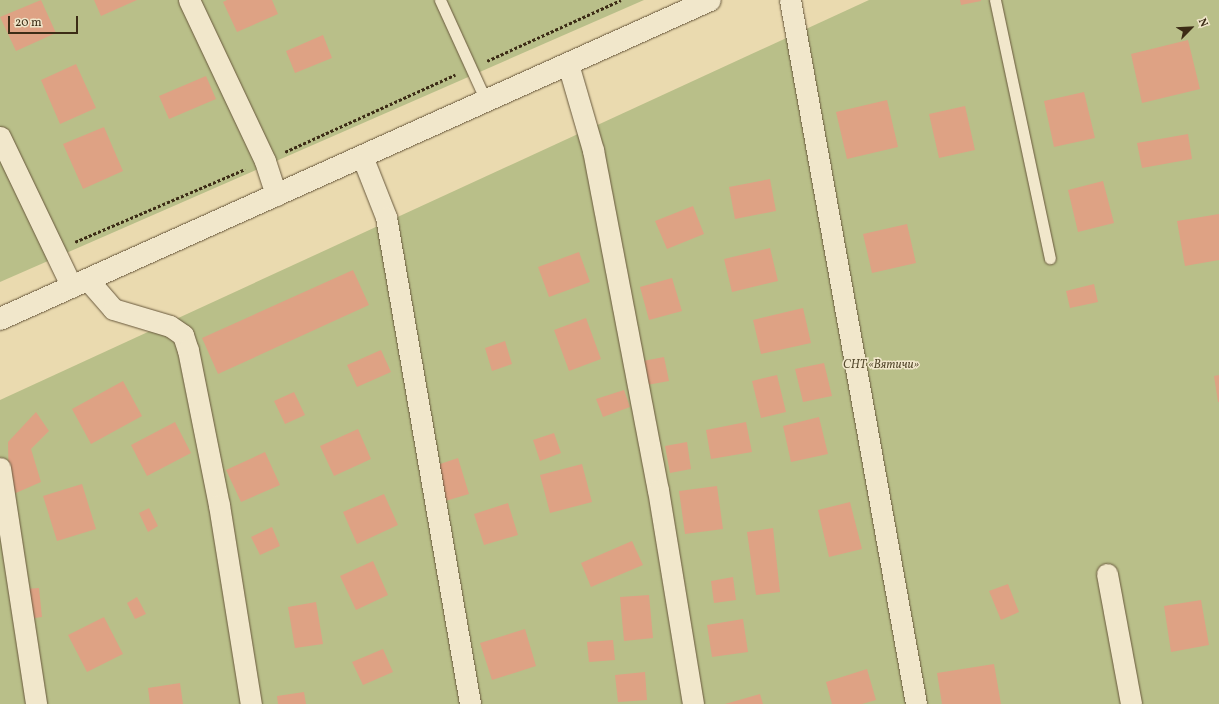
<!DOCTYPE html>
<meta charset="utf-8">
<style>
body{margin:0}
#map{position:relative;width:1219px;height:704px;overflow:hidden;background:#eadaaf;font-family:Vollkorn,serif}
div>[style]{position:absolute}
.green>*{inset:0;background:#b9bf89}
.building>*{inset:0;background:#dea284}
.path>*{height:2.5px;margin-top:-1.25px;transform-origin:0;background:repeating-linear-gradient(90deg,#3c2c16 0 3px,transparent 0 5px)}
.roads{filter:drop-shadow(0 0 1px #68583c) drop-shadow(0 0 1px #68583c)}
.service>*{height:11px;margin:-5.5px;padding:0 5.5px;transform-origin:5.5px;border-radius:5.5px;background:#f1e7cb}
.minor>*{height:21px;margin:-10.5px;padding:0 10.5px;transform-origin:10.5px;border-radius:10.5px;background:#f1e7cb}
.secondary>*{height:22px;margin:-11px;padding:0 11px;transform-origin:11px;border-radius:11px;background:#f1e7cb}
span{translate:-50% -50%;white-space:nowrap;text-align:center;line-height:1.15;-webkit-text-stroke:3px #f1e7cb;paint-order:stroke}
.park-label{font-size:12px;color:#55492d;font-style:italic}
.north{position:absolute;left:1171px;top:8px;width:40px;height:40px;-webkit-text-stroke:3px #f1e7cb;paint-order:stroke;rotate:66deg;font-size:11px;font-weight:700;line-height:16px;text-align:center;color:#3c2c16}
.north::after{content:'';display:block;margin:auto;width:14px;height:18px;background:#3c2c16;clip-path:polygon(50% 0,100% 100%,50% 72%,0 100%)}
.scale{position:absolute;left:8px;top:16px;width:70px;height:18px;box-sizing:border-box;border:2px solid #3c2c16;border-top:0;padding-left:5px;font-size:12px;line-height:14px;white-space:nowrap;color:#3c2c16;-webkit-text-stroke:3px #f1e7cb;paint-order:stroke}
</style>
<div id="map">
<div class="green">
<div style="clip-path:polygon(0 0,644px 0,0 282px)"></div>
<div style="clip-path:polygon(869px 0,1219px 0,1219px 704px,0 704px,0 400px)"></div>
</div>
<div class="building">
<div style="clip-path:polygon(41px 0,56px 33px,16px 51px,0 17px)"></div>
<div style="clip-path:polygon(94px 0,137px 0,101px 16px)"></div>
<div style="clip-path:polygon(227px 0,272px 0,278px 14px,237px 32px,223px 2px)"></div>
<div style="clip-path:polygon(960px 0,981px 0,981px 1px,961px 5px)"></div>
<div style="clip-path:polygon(323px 35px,332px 58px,295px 73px,286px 51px)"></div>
<div style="clip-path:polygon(1188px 40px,1200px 89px,1142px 103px,1131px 54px)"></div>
<div style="clip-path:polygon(76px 64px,96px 108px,60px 124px,41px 80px)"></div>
<div style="clip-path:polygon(206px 76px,216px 99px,169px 119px,159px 96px)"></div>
<div style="clip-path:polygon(1084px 92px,1095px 138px,1054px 147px,1044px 101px)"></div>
<div style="clip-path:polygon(887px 100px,898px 147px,847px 159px,836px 112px)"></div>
<div style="clip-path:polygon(965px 106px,975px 150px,939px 158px,929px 114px)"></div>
<div style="clip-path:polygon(104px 127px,123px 171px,83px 189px,63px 144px)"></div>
<div style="clip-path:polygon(1188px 134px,1192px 159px,1142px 168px,1137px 143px)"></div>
<div style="clip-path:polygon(770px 179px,776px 211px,735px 219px,729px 187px)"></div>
<div style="clip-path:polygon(1103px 181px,1114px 223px,1078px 232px,1068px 190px)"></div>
<div style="clip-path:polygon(693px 206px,704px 234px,667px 249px,655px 221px)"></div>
<div style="clip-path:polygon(1219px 214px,1219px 260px,1185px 266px,1177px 221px)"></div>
<div style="clip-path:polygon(907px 224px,916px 263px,872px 273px,863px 234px)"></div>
<div style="clip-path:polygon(770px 248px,778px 281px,732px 292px,724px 259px)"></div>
<div style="clip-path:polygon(579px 252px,590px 282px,549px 297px,538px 267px)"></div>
<div style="clip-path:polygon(353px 270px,369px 305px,218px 374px,202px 338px)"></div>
<div style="clip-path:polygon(672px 278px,682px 311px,649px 320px,640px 287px)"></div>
<div style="clip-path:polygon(1094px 284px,1098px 302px,1070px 308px,1066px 291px)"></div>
<div style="clip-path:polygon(803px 308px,811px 343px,761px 354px,753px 320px)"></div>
<div style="clip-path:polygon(586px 318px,601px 359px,569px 371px,554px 330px)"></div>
<div style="clip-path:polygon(505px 341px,512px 364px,492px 371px,485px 348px)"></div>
<div style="clip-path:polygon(381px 350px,391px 372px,357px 387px,347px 365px)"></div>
<div style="clip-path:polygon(664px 357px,669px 381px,647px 385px,643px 361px)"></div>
<div style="clip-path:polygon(824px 363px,832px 396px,803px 402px,795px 369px)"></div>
<div style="clip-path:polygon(777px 375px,786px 412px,761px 418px,752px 381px)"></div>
<div style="clip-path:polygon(1219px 375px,1219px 402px,1218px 402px,1214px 376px)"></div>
<div style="clip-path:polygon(123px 381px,142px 416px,91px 444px,72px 409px)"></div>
<div style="clip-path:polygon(624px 390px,630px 407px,603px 417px,596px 399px)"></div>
<div style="clip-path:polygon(294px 392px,305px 415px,285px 424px,274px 401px)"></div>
<div style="clip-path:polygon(36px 412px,49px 431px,31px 449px,41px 482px,9px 496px,8px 442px)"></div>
<div style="clip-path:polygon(819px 417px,828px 454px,791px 462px,783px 426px)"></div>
<div style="clip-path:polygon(175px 422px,191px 453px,147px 476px,131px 445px)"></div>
<div style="clip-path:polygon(746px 422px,752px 452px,711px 459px,706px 430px)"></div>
<div style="clip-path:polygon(358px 429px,371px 459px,334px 476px,320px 446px)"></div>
<div style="clip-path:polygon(554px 433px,561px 453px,540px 461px,533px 440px)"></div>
<div style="clip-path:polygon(687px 442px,691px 469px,670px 473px,665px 446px)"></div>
<div style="clip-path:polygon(265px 452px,280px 485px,241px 502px,226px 470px)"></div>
<div style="clip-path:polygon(458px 458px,469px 494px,442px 502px,431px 467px)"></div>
<div style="clip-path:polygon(582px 464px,592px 502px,550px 513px,540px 475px)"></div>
<div style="clip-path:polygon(82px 484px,96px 529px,57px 541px,43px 496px)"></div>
<div style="clip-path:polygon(717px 486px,723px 529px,685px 534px,679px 491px)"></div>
<div style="clip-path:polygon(384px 494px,398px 525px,357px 544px,343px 512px)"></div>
<div style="clip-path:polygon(850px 502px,862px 549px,829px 557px,818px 510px)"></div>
<div style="clip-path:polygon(508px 503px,518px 535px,484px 545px,474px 514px)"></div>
<div style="clip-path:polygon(149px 508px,158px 526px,148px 532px,139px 513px)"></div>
<div style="clip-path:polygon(272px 527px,280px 546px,260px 555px,251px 537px)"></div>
<div style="clip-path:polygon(773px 528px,780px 592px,756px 595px,747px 532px)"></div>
<div style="clip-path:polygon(632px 541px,643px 565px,591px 587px,581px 563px)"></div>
<div style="clip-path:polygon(373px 561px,388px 595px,356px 610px,340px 576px)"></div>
<div style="clip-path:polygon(733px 577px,736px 600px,714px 603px,711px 581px)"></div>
<div style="clip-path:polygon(1008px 584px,1019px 612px,1001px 620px,989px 591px)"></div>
<div style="clip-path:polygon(39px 588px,42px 617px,28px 619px,25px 589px)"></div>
<div style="clip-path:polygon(649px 595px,653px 638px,624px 641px,620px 597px)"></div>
<div style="clip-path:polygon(137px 597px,146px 614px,135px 619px,127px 603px)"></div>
<div style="clip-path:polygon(1201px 600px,1209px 645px,1171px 652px,1164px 606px)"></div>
<div style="clip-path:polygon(316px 602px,323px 644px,295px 648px,288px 607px)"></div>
<div style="clip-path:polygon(104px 617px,123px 654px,87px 672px,68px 635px)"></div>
<div style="clip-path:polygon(743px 619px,748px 652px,712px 657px,707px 625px)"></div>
<div style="clip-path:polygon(525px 629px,536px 666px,492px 680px,480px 643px)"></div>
<div style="clip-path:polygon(613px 640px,615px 660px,589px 662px,587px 642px)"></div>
<div style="clip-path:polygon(383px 649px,393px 672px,363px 685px,352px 662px)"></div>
<div style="clip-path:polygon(994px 664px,1001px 704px,942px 704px,937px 673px)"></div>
<div style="clip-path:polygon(867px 669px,876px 700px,862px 704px,832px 704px,826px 682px)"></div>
<div style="clip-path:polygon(645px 672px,647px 700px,618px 702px,615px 675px)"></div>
<div style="clip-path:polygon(180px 683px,183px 704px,150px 704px,148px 688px)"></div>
<div style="clip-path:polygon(304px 692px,306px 704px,278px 704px,277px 696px)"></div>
<div style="clip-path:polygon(760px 694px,763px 704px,725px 704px)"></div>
</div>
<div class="path">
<div style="left:487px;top:61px;width:147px;rotate:-24.5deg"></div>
<div style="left:285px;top:152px;width:187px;rotate:-24.4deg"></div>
<div style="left:75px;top:242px;width:185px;rotate:-23.2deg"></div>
</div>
<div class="roads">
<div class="service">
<div style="left:440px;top:0;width:111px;rotate:65.5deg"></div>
<div style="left:995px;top:0;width:264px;rotate:78deg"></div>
</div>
<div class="minor">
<div style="left:189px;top:0;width:178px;rotate:64.7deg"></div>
<div style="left:265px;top:161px;width:36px;rotate:72deg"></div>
<div style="left:790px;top:0;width:715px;rotate:79.85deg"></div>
<div style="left:568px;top:64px;width:90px;rotate:73.8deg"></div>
<div style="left:593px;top:150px;width:346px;rotate:79.2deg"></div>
<div style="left:658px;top:490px;width:217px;rotate:80.7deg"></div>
<div style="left:0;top:137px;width:166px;rotate:64.4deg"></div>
<div style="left:362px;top:156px;width:66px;rotate:68.5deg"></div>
<div style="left:386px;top:217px;width:494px;rotate:80.2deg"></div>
<div style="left:88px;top:280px;width:38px;rotate:49deg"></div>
<div style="left:113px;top:309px;width:59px;rotate:16.6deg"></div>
<div style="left:170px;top:326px;width:16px;rotate:35deg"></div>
<div style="left:183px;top:335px;width:16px;rotate:72deg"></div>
<div style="left:188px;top:350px;width:158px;rotate:78.7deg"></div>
<div style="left:219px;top:505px;width:202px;rotate:80.9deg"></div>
<div style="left:0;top:468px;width:239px;rotate:81.3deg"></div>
<div style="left:1107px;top:574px;width:132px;rotate:79.5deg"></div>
</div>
<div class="secondary">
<div style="left:0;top:319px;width:778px;rotate:-24.19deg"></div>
</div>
</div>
<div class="park-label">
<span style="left:881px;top:366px">СНТ «Вятичи»</span>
</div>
<div class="north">N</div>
<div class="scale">20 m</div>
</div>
